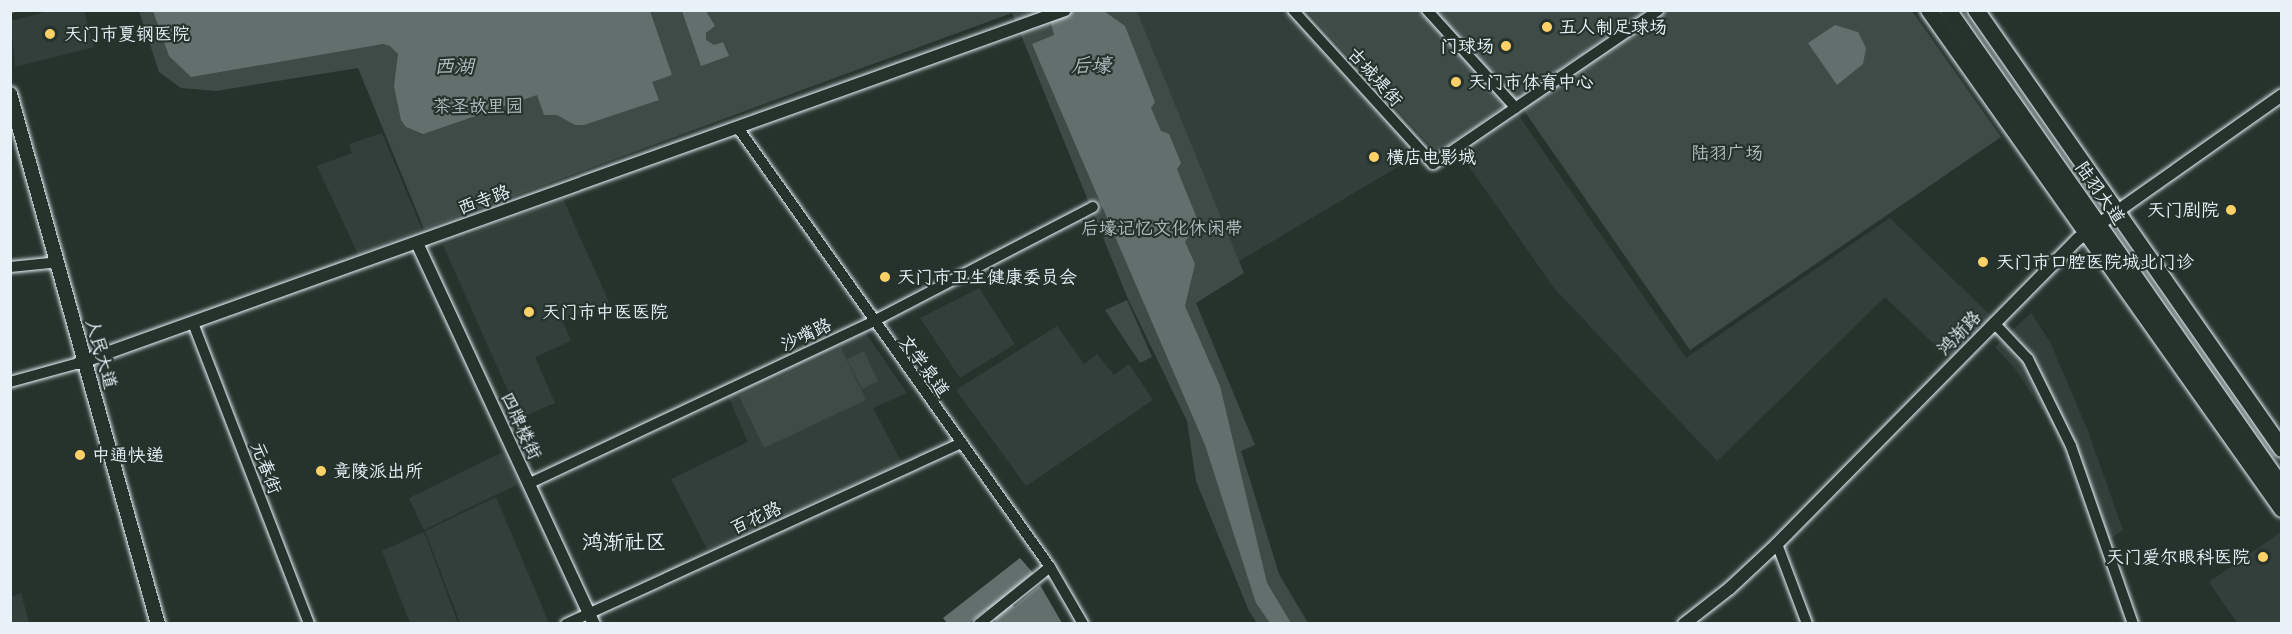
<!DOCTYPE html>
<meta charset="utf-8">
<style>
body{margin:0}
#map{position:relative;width:2292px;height:634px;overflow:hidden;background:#26332d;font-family:"Patrick Hand","LXGW WenKai TC",sans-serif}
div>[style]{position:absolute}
.built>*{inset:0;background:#333f3a}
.green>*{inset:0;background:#3e4b47}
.water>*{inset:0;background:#636f6d}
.stream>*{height:2px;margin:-1px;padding:0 1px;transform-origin:1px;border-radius:1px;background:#636f6d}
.roads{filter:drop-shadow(0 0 2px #e8f1f8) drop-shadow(0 0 2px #e8f1f8)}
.minor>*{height:10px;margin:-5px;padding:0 5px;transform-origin:5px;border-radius:5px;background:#26332d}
.tertiary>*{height:12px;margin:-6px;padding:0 6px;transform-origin:6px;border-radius:6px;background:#26332d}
.secondary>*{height:14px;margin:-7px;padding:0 7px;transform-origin:7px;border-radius:7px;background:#26332d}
.primary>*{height:16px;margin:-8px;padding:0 8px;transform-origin:8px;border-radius:8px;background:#26332d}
.dots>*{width:16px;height:16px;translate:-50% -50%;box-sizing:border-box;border:3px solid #26332d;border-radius:50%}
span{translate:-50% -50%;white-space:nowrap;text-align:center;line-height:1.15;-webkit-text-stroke:4.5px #26332d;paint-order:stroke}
.poi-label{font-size:18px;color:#e8f1f8}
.left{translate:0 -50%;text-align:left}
.right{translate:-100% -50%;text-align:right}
.street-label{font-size:18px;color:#e8f1f8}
.park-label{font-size:18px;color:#b5bfc3}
.water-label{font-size:20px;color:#b3bdc0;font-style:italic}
.quarter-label{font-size:21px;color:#e8f1f8}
.frame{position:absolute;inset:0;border:12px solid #e8f1f8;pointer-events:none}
</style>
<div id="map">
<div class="built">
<div style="clip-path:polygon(49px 11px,84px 11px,94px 47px,15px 67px,11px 21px)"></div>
<div style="clip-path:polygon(1137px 11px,1287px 11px,1418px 155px,1239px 261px)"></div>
<div style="clip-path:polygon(1517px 113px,1686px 358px,1890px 218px,1993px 318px,1952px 361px,1885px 297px,1717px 461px,1554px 288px,1459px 152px)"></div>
<div style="clip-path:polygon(382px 133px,422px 229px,358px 254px,317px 166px,352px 153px,349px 144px)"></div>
<div style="clip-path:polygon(563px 199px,609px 302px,563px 322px,571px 341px,535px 357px,555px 403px,520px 418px,443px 245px)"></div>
<div style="clip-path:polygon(979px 288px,1015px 344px,960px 378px,920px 318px)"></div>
<div style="clip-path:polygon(2031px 313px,2050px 342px,2088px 431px,2123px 530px,2104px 543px,2066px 445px,2013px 366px,1995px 347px)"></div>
<div style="clip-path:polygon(1057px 326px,1084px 364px,1097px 354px,1114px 375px,1129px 364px,1153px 400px,1026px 486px,956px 390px)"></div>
<div style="clip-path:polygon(865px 332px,907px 393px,873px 408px,902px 463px,707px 549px,671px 479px,748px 442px,728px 396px)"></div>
<div style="clip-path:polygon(503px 452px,518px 484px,424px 530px,409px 498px)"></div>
<div style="clip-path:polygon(496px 497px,549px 623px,460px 623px,425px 531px)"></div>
<div style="clip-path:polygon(424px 532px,458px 623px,410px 623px,382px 551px)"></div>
<div style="clip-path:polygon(2281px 532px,2281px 623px,2237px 623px,2209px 582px)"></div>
<div style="clip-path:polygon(21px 593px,29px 623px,11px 623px,11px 597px)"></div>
</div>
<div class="green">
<div style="clip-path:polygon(139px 11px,1137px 11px,1244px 273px,1196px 303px,1255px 445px,1241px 451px,1279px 574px,1308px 623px,1257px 623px,1249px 611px,1196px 481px,1187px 421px,1128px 299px,1012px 13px,424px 229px,358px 68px,216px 91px,181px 88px,159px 72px)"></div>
<div style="clip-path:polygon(1307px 11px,1646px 11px,1437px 153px)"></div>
<div style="clip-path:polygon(1667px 11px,1912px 11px,2001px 137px,1690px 350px,1523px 109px)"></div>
<div style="clip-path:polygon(1127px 300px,1152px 357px,1140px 363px,1105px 310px)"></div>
<div style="clip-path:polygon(841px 348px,866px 400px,764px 448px,739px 396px)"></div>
<div style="clip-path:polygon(864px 351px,878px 381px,862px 389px,847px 359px)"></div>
</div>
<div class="water">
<div style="clip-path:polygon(153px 11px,650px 11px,672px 75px,652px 82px,659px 100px,584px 125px,575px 125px,557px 115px,544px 115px,537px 95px,423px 134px,406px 127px,401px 120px,394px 86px,398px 54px,390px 46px,383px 44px,191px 77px,169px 56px)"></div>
<div style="clip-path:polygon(682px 11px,706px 11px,715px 26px,706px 33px,706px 40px,714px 45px,723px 42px,729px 56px,701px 66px)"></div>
<div style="clip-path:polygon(1048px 11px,1104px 11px,1125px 26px,1155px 102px,1151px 108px,1161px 131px,1169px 134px,1181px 163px,1177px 169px,1198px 221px,1185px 242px,1195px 264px,1185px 306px,1220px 386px,1267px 583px,1291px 623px,1270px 623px,1256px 603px,1205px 445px,1032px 44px,1054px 35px)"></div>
<div style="clip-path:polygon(1835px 25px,1858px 32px,1866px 48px,1863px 64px,1837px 85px,1808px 43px)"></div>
<div style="clip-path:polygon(1020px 558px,1033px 573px,1006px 595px,1014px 607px,1040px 585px,1062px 623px,993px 623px,996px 621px,987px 609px,969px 623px,947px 623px,943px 618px)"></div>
</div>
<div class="stream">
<div style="left:10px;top:13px;width:9px;rotate:-21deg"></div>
</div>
<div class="roads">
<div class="minor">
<div style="left:1293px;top:10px;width:208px;rotate:47.7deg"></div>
<div style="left:1433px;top:164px;width:273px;rotate:-34.3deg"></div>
<div style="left:1427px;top:10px;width:132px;rotate:47.8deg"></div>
<div style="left:738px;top:128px;width:539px;rotate:54.6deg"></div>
<div style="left:1050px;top:567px;width:66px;rotate:59.9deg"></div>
<div style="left:10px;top:267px;width:40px;rotate:-5.7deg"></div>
<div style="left:193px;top:323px;width:323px;rotate:68.9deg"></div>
<div style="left:1994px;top:323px;width:50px;rotate:46.6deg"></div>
<div style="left:2028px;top:359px;width:97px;rotate:63.7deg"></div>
<div style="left:2071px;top:446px;width:188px;rotate:70.8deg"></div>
<div style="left:10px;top:382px;width:72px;rotate:-15.4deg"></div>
<div style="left:528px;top:484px;width:380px;rotate:-25.2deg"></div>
<div style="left:872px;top:322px;width:249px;rotate:-27.5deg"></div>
<div style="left:1777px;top:544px;width:85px;rotate:69.4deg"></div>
<div style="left:566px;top:624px;width:433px;rotate:-24.6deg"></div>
<div style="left:979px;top:624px;width:91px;rotate:-38.8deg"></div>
</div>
<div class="tertiary">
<div style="left:417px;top:243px;width:420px;rotate:65.1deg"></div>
<div style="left:79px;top:363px;width:1047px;rotate:-19.7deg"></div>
<div style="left:1684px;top:624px;width:58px;rotate:-38deg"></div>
<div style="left:1730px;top:588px;width:64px;rotate:-43.1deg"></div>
<div style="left:1777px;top:544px;width:429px;rotate:-45.4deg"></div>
<div style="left:2078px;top:239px;width:250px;rotate:-35.2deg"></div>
</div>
<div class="secondary">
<div style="left:10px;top:94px;width:550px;rotate:74.4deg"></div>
</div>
<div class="primary">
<div style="left:1929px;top:10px;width:611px;rotate:54.72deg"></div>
<div style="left:1948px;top:10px;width:582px;rotate:55deg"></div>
<div style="left:1976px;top:10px;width:535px;rotate:55.12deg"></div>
</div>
</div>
<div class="dots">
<div style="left:1547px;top:27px;background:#ffd166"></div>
<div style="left:50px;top:34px;background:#ffd166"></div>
<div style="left:1506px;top:46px;background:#ffd166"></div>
<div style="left:1456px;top:82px;background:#ffd166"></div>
<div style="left:1374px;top:157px;background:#ffd166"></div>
<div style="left:2231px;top:210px;background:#ffd166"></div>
<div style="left:1983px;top:262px;background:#ffd166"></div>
<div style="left:885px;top:277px;background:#ffd166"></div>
<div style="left:529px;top:312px;background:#ffd166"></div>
<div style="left:80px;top:455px;background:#ffd166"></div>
<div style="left:321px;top:471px;background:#ffd166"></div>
<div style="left:2263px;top:557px;background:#ffd166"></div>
</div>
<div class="poi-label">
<span class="left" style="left:1559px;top:27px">五人制足球场</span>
<span class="left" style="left:64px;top:34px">天门市夏钢医院</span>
<span class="right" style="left:1494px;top:46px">门球场</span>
<span class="left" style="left:1468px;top:82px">天门市体育中心</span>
<span class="left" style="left:1386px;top:157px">横店电影城</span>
<span class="right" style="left:2219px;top:210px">天门剧院</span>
<span class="left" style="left:1996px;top:262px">天门市口腔医院城北门诊</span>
<span class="left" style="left:897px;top:277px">天门市卫生健康委员会</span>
<span class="left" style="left:542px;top:312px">天门市中医医院</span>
<span class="left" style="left:92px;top:455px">中通快递</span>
<span class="left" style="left:333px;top:471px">竟陵派出所</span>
<span class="right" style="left:2250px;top:557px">天门爱尔眼科医院</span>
</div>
<div class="street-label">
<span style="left:1375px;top:77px;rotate:48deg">古城堤街</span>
<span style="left:2100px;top:193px;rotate:55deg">陆羽大道</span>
<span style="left:484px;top:200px;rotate:-20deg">西寺路</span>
<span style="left:1959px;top:333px;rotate:-46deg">鸿渐路</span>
<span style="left:806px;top:335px;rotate:-25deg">沙嘴路</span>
<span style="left:101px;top:354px;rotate:74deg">人民大道</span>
<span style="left:924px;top:366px;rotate:54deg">文学泉道</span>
<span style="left:521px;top:426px;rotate:65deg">四牌楼街</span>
<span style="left:266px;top:468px;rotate:69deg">元春街</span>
<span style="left:756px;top:518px;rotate:-24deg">百花路</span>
</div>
<div class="park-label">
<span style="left:478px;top:106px">茶圣故里园</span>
<span style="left:1727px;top:153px">陆羽广场</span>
<span style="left:1162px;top:228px">后壕记忆文化休闲带</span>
</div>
<div class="water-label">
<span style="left:1091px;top:64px">后壕</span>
<span style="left:454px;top:65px">西湖</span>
</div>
<div class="quarter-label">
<span style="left:624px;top:542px">鸿渐社区</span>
</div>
<div class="frame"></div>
</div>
